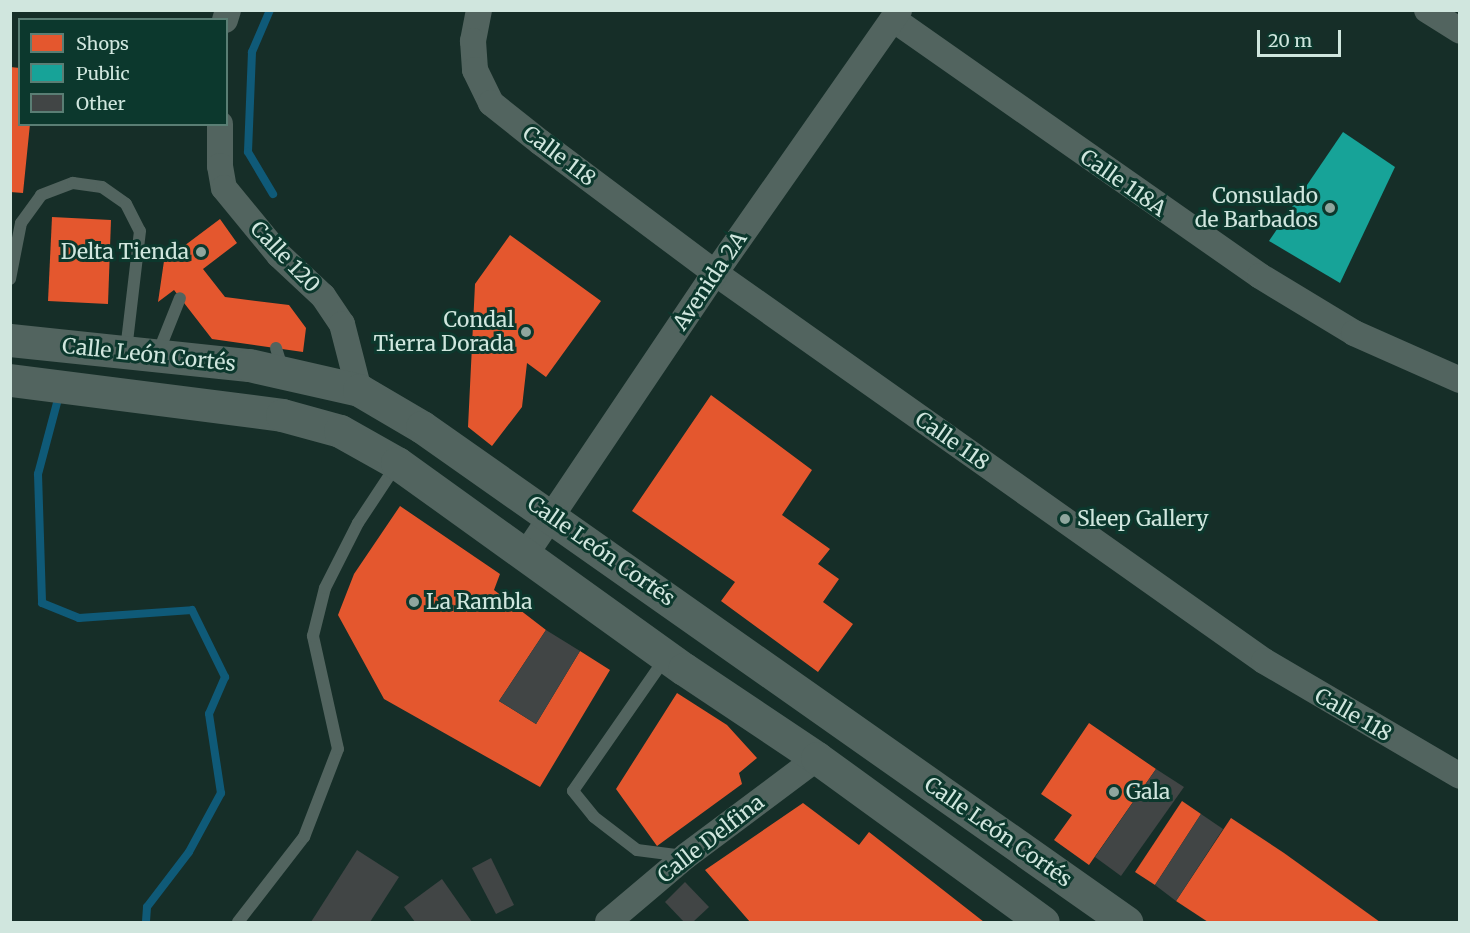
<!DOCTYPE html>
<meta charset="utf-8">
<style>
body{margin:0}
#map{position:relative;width:1470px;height:933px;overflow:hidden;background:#162e28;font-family:Merriweather,serif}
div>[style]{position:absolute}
.shops>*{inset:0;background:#e4572e}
.public>*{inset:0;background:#17a398}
.stream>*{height:8px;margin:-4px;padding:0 4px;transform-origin:4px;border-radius:4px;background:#0f5a78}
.building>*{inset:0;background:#414545}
.lane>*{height:12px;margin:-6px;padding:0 6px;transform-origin:6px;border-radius:6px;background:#52645f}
.street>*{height:26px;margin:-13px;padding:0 13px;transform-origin:13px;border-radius:13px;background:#52645f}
.secondary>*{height:33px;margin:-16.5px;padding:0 16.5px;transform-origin:16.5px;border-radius:16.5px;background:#52645f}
.dots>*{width:16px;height:16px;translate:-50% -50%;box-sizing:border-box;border:3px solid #0c382d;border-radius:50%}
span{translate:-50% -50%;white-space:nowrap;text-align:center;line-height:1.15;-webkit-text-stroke:6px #0c382d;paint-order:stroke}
.street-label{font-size:21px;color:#d0e6de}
.poi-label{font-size:21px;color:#d0e6de}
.right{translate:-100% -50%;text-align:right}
.left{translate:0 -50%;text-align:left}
.frame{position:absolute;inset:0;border:12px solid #d0e6de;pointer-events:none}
.legend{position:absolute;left:18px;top:18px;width:210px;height:108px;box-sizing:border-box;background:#0c382d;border:2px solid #5a7e74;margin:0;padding:8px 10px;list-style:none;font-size:18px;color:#d0e6de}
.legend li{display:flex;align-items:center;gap:12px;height:30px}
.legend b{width:30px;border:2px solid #5a7e74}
.scale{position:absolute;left:1257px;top:30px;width:84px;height:27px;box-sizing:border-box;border:3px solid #d0e6de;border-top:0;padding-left:8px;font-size:18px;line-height:21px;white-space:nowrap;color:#d0e6de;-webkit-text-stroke:4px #0c382d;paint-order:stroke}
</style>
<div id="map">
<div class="shops">
<div style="clip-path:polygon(10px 67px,20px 68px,20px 124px,30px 124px,23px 193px,10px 192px)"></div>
<div style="clip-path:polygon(52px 217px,111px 220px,108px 304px,48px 301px)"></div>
<div style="clip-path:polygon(220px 219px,237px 243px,203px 269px,225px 297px,289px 305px,306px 328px,303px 352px,212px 339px,174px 290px,158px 302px,164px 261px)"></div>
<div style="clip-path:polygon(510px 235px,601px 301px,546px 377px,527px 363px,522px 407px,492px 446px,468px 427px,475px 284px)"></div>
<div style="clip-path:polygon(711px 395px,812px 470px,782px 515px,830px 549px,818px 564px,839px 579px,823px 602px,853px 624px,818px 672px,721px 601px,735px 582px,632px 511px)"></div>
<div style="clip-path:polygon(400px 506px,500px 574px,494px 590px,546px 630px,499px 701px,536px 724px,580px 651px,610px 670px,540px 787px,384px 699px,338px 615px,354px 574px)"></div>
<div style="clip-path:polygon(677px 693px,727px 725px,757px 758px,739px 773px,742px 784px,657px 846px,616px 789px)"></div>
<div style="clip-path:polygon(1089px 723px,1156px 769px,1089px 865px,1054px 840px,1072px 815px,1041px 794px)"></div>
<div style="clip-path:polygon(1182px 801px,1201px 814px,1155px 885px,1135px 872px)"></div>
<div style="clip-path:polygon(803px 803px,859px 845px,869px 832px,984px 922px,750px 922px,705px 870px)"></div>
<div style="clip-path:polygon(1231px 818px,1284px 853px,1380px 922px,1208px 922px,1176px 901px)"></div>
</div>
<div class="public">
<div style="clip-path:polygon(1343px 132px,1395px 167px,1340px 283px,1269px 241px)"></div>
</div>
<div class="stream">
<div style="left:270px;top:10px;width:46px;rotate:113.2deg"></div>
<div style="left:252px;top:52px;width:100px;rotate:92.3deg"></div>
<div style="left:248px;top:152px;width:49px;rotate:59.2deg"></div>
<div style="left:64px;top:397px;width:6px;rotate:162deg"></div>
<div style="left:58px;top:399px;width:78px;rotate:104.9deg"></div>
<div style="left:38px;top:474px;width:129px;rotate:88.2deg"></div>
<div style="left:42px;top:603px;width:40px;rotate:22deg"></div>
<div style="left:79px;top:618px;width:113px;rotate:-4deg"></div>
<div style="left:192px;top:610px;width:75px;rotate:63.8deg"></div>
<div style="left:225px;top:677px;width:40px;rotate:113.4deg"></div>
<div style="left:209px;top:714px;width:80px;rotate:81.4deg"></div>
<div style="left:221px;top:793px;width:67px;rotate:118.5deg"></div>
<div style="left:189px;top:852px;width:69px;rotate:127.4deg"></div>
<div style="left:147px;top:907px;width:15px;rotate:94deg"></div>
</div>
<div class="building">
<div style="clip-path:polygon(546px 630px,580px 651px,536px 724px,499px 701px)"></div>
<div style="clip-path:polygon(1156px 769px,1184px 787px,1121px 876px,1095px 857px)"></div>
<div style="clip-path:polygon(1201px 814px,1223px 829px,1176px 901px,1155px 885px)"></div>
<div style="clip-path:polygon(357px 850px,399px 877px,370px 922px,311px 922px)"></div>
<div style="clip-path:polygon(491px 858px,514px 905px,496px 914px,472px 868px)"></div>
<div style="clip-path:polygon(442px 879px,472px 922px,415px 922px,404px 907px)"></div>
<div style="clip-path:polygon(685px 882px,709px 907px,693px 922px,684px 922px,665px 902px)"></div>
</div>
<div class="lane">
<div style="left:10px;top:279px;width:57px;rotate:-78.9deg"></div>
<div style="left:21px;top:223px;width:34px;rotate:-54deg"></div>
<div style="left:41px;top:195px;width:34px;rotate:-21deg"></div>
<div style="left:73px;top:183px;width:29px;rotate:8deg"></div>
<div style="left:102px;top:187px;width:29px;rotate:35deg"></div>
<div style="left:126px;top:204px;width:30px;rotate:63deg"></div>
<div style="left:140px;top:231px;width:120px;rotate:96.7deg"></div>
<div style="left:276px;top:348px;width:21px;rotate:73deg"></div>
<div style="left:158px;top:353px;width:59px;rotate:-68.2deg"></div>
<div style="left:666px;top:657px;width:163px;rotate:124.8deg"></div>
<div style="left:573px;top:791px;width:33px;rotate:51deg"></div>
<div style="left:594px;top:817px;width:54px;rotate:37.5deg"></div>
<div style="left:637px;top:850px;width:47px;rotate:7.3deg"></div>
<div style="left:238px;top:922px;width:108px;rotate:-52.2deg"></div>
<div style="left:304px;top:837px;width:94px;rotate:-68.9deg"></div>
<div style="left:338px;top:749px;width:116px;rotate:-102.5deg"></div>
<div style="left:313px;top:636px;width:49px;rotate:-76deg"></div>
<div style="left:325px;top:588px;width:73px;rotate:-63.1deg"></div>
<div style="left:358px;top:523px;width:71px;rotate:-56.5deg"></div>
</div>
<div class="street">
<div style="left:479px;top:10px;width:32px;rotate:101deg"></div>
<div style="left:473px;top:41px;width:29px;rotate:86deg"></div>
<div style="left:475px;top:70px;width:37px;rotate:64deg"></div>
<div style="left:491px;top:103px;width:63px;rotate:38.5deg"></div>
<div style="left:540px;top:142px;width:219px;rotate:36.8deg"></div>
<div style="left:715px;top:273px;width:672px;rotate:35.25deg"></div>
<div style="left:1264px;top:661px;width:227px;rotate:30.4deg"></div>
<div style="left:1427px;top:10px;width:39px;rotate:32deg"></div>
<div style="left:893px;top:19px;width:448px;rotate:35deg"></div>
<div style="left:1260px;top:276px;width:110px;rotate:31.2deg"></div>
<div style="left:1354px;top:333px;width:116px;rotate:23.9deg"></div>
<div style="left:225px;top:20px;width:10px;rotate:-73deg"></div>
<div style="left:220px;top:124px;width:42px;rotate:90deg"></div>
<div style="left:220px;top:166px;width:22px;rotate:80deg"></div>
<div style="left:224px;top:188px;width:87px;rotate:50.6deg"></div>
<div style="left:279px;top:255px;width:60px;rotate:43deg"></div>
<div style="left:323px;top:296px;width:34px;rotate:56deg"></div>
<div style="left:342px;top:324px;width:68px;rotate:75.6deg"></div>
<div style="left:526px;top:554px;width:339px;rotate:-56.1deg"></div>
<div style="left:715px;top:273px;width:321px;rotate:-55deg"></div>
<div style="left:608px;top:922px;width:102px;rotate:-40.2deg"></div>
<div style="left:686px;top:856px;width:164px;rotate:-36.8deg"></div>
</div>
<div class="secondary">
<div style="left:10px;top:340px;width:240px;rotate:6deg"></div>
<div style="left:249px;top:365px;width:113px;rotate:12.8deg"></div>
<div style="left:359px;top:390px;width:73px;rotate:30.4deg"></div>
<div style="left:422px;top:427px;width:861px;rotate:35.11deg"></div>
<div style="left:10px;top:380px;width:274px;rotate:7.3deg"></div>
<div style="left:282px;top:415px;width:60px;rotate:15.4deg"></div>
<div style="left:340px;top:431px;width:65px;rotate:29.3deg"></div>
<div style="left:397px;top:463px;width:353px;rotate:35.7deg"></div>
<div style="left:684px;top:669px;width:160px;rotate:33.8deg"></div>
<div style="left:817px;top:758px;width:279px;rotate:36deg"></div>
</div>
<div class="dots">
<div style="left:1330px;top:208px;background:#8fa69e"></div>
<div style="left:201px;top:252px;background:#8fa69e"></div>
<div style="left:526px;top:332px;background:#8fa69e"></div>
<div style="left:1065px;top:519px;background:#8fa69e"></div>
<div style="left:414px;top:602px;background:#8fa69e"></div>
<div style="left:1114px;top:792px;background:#8fa69e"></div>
</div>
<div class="street-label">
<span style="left:559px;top:156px;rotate:37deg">Calle 118</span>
<span style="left:1123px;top:183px;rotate:35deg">Calle 118A</span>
<span style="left:285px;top:257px;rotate:46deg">Calle 120</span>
<span style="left:710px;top:281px;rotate:-56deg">Avenida 2A</span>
<span style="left:149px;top:355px;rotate:6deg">Calle León Cortés</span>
<span style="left:952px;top:441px;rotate:35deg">Calle 118</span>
<span style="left:601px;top:551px;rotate:35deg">Calle León Cortés</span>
<span style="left:1353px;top:715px;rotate:30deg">Calle 118</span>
<span style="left:998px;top:832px;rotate:35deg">Calle León Cortés</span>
<span style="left:711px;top:839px;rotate:-38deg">Calle Delfina</span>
</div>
<div class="poi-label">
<span class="right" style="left:1318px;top:208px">Consulado<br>de Barbados</span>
<span class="right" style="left:189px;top:252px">Delta Tienda</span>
<span class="right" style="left:514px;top:332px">Condal<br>Tierra Dorada</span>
<span class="left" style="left:1077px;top:519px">Sleep Gallery</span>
<span class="left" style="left:426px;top:602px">La Rambla</span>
<span class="left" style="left:1126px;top:792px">Gala</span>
</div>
<div class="frame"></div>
<ul class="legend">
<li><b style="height:16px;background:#e4572e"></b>Shops</li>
<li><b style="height:16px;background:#17a398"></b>Public</li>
<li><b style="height:16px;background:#414545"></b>Other</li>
</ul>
<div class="scale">20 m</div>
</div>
